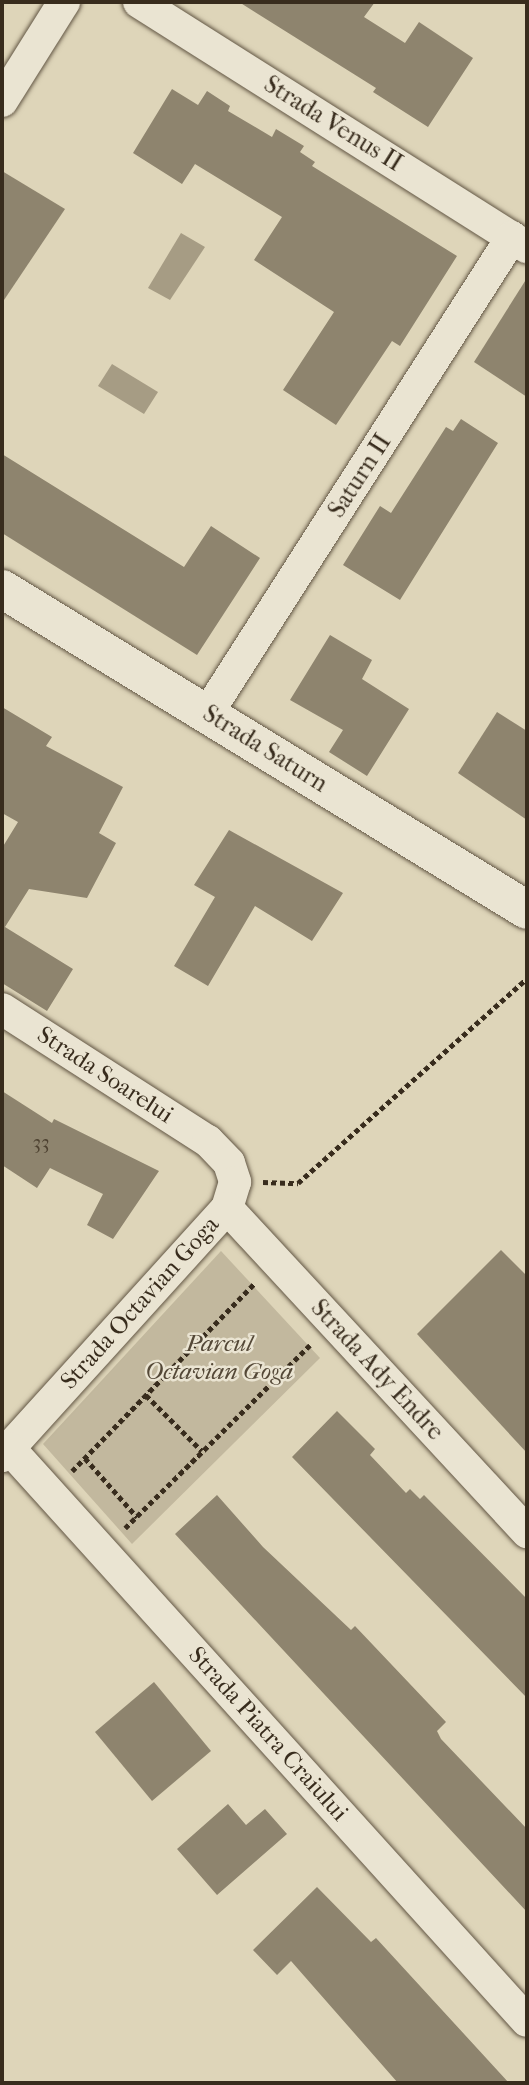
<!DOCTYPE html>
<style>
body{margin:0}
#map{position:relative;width:529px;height:2085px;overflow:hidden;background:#ded5b9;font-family:"IM FELL French Canon",serif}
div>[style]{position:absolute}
.green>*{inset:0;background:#c2b89e}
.water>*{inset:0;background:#a69c84}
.building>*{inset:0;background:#8e846e}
.path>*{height:4.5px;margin-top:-2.25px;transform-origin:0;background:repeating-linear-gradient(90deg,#382c1d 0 5px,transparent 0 8.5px)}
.roads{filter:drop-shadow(0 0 2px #625644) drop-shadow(0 0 2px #625644)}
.minor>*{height:32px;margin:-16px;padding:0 16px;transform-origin:16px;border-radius:16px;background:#eae4d2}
.tertiary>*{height:38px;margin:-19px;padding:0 19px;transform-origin:19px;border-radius:19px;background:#eae4d2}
span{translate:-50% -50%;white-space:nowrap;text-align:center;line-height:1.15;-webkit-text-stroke:5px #eae4d2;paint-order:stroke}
.number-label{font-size:21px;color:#4e4231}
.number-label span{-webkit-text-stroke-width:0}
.street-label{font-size:24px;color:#382c1d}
.park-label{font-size:24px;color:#544837;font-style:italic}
.frame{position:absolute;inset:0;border:4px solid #382c1d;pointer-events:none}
</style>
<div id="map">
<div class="green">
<div style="clip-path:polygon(221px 1251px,320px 1358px,132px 1544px,43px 1444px)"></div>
</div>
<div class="water">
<div style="clip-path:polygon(181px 233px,205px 247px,170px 300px,148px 288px)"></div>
<div style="clip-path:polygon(112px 364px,158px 392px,144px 414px,98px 386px)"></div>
</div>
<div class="building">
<div style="clip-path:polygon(239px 2px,375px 2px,364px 17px,405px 43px,419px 22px,473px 58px,428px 127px,373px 92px,376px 88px)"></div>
<div style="clip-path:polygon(172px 89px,198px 105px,207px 91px,230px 106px,228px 111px,272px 137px,276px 129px,304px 146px,300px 152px,315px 162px,312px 166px,457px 256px,400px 346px,392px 341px,336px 425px,283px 390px,334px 312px,254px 260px,282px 217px,195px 164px,182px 184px,133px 153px)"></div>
<div style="clip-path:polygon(2px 171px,65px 209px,2px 303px)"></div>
<div style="clip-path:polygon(527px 278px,527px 397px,474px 362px)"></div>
<div style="clip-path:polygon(461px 419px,498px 443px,400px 600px,343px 565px,380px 506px,391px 513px,446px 427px,453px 431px)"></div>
<div style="clip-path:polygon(2px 454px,184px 567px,211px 526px,260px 558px,197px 655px,2px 533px)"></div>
<div style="clip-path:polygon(330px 635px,372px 660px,362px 679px,409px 709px,367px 776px,329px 752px,343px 730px,290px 700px)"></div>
<div style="clip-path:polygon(2px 707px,52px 737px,46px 746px,123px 787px,99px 833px,116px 843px,87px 898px,29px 889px,5px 927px,73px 969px,47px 1011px,2px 983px,2px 848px,18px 822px,2px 813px)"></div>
<div style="clip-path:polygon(497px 712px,527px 731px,527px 820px,458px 773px)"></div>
<div style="clip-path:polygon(229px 830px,343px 893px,312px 941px,255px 906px,208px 986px,174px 966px,215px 897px,194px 885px)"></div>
<div style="clip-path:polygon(2px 1091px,52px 1123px,54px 1119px,159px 1171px,113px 1239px,87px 1225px,103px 1194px,50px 1168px,37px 1188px,2px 1165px)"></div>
<div style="clip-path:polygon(501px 1250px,527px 1276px,527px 1453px,417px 1334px)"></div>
<div style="clip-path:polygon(337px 1411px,375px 1449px,370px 1455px,406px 1493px,410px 1489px,420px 1499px,424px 1495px,527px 1599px,527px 1698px,292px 1457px)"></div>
<div style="clip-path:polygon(217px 1495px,263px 1547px,351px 1630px,355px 1626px,446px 1722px,437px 1731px,441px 1739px,527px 1829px,527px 1912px,175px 1534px)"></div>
<div style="clip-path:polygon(154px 1682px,211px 1751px,152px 1801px,95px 1732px)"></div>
<div style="clip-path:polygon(228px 1804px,246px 1825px,265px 1809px,287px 1834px,217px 1895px,177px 1849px)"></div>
<div style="clip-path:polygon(317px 1887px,371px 1942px,376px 1938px,509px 2083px,398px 2083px,291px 1961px,277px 1975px,253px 1950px)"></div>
</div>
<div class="path">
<div style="left:263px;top:1182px;width:35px;rotate:2deg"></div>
<div style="left:298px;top:1183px;width:307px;rotate:-41.8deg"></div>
<div style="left:146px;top:1395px;width:79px;rotate:45deg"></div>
<div style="left:85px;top:1458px;width:79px;rotate:48.6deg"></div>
<div style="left:72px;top:1471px;width:261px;rotate:-45.8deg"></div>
<div style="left:125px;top:1528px;width:260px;rotate:-44.7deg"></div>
</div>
<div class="roads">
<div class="minor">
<div style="left:139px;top:2px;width:459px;rotate:32.3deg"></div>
<div style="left:2px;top:101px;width:117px;rotate:-57.9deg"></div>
<div style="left:207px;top:714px;width:566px;rotate:-57.4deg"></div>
<div style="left:2px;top:1009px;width:245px;rotate:32.7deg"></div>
<div style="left:208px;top:1141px;width:30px;rotate:46deg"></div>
<div style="left:229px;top:1163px;width:20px;rotate:72deg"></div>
<div style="left:235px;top:1182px;width:27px;rotate:107deg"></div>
<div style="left:227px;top:1208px;width:335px;rotate:132.2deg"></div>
<div style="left:227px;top:1208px;width:442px;rotate:47.2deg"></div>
<div style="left:9px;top:1448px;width:772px;rotate:47.89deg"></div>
</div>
<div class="tertiary">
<div style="left:2px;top:589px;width:615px;rotate:31.44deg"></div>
</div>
</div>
<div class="number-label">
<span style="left:41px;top:1142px">33</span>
</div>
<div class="street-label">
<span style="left:333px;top:124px;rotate:32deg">Strada Venus II</span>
<span style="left:360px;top:476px;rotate:-57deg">Saturn II</span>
<span style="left:265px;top:749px;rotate:32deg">Strada Saturn</span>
<span style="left:105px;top:1075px;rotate:33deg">Strada Soarelui</span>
<span style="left:140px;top:1303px;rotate:-48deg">Strada Octavian Goga</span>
<span style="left:377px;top:1370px;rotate:47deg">Strada Ady Endre</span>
<span style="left:268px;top:1734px;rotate:48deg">Strada Piatra Craiului</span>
</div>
<div class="park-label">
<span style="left:219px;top:1358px">Parcul<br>Octavian Goga</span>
</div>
<div class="frame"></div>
</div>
